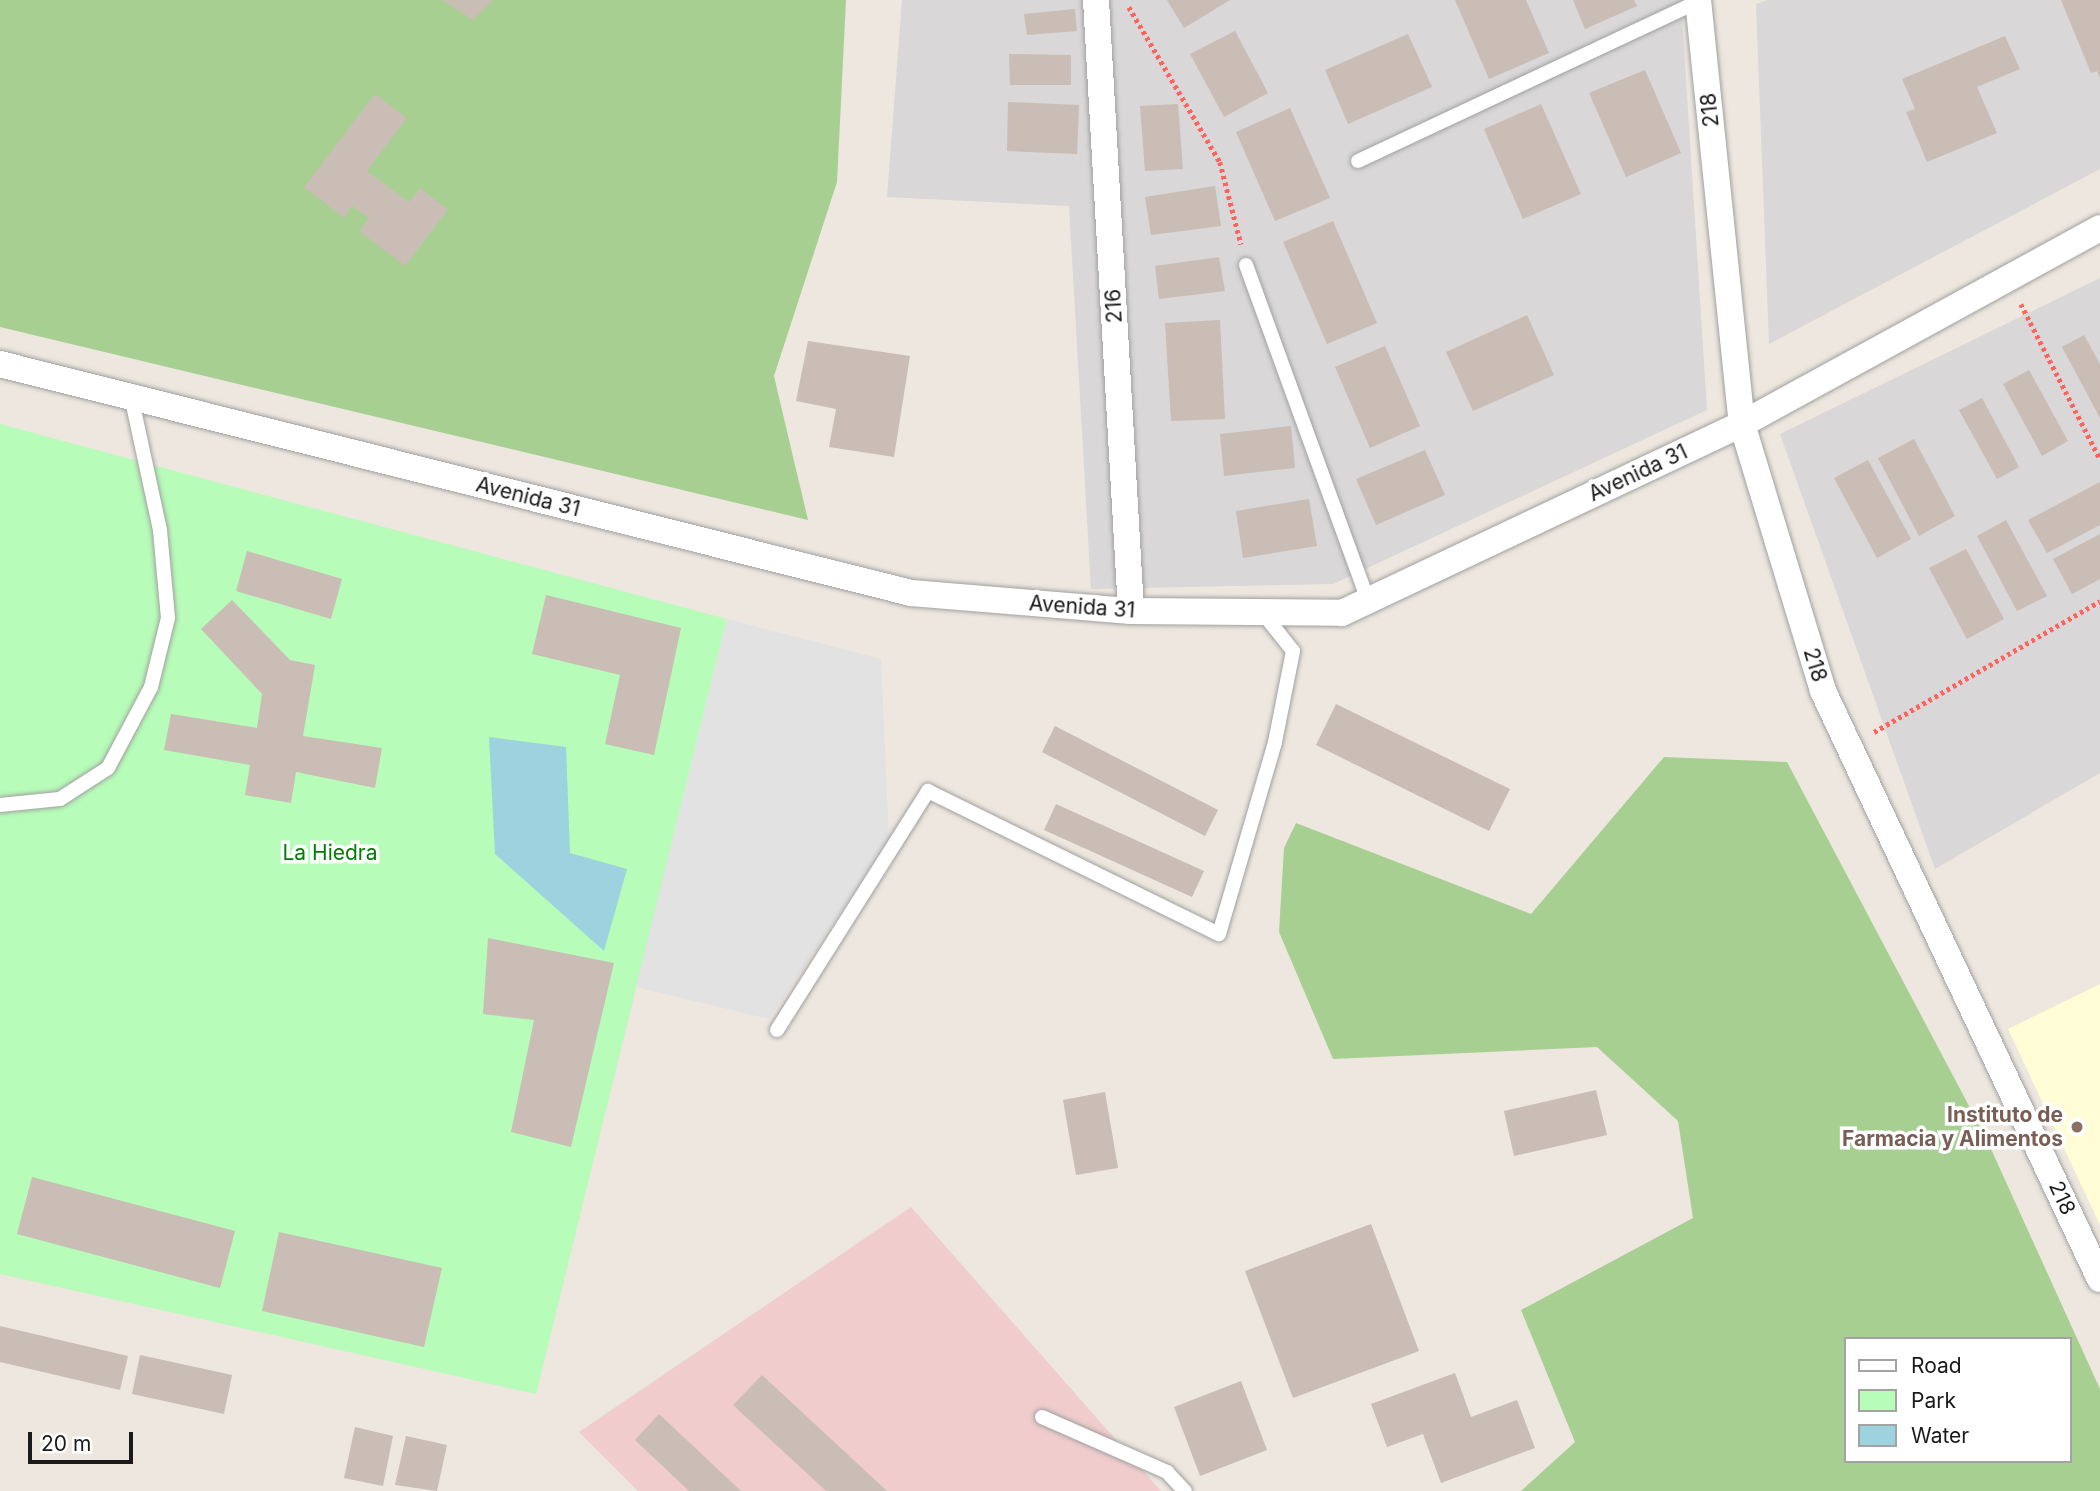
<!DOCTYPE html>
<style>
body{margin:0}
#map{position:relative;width:2100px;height:1491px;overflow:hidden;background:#ede7df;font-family:Inter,sans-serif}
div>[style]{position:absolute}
.residential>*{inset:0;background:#d9d7d7}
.commercial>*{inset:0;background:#f0cccd}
.education>*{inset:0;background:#fffcd6}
.forest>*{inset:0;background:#a7cf91}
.park>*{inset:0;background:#b7fcb8}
.parking>*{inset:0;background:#e2e2e2}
.water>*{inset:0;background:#9cd3de}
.building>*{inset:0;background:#c9bdb5}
.path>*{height:4.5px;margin-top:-2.25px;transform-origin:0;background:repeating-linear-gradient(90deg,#ff635e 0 3.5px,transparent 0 7px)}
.roads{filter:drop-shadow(0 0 2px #a1a1a1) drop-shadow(0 0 2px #a1a1a1)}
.service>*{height:14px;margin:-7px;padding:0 7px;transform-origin:7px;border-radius:7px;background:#fff}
.minor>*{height:26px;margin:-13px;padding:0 13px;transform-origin:13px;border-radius:13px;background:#fff}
.dots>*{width:19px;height:19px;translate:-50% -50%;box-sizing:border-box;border:4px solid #fff;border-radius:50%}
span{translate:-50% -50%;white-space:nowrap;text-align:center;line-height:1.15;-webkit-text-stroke:7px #fff;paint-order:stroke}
.street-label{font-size:21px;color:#1a1a1a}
.park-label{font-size:21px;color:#057c07}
.education-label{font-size:21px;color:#785e54;font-weight:700}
.right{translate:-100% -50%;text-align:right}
.legend{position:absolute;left:1844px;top:1337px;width:228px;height:126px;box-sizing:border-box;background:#fff;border:2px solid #a3a3a3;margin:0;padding:9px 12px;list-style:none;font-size:21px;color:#1a1a1a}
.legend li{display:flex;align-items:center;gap:14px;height:35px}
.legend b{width:35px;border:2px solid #a3a3a3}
.scale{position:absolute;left:28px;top:1432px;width:105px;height:32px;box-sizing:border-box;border:4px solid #1a1a1a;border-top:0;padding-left:9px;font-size:21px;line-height:24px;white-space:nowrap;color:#1a1a1a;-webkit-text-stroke:5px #fff;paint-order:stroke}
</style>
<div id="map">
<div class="residential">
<div style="clip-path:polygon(902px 0,1681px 0,1707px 410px,1333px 584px,1091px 589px,1069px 206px,887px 197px)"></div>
<div style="clip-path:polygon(1768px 0,2100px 0,2100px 169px,1769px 344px,1756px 4px)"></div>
<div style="clip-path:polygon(2100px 278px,2100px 773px,1935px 869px,1780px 434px)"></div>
</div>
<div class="commercial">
<div style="clip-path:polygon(911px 1207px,1161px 1491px,638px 1491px,579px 1432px)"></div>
</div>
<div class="education">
<div style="clip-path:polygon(2100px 984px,2100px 1225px,2008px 1029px)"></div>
</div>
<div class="forest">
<div style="clip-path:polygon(0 0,846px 0,837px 182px,774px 376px,808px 520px,0 327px)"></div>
<div style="clip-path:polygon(evenodd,1664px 757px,1787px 762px,1986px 1138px,2100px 1389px,2100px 1491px,1521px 1491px,1575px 1442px,1521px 1310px,1693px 1218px,1678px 1121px,1597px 1047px,1333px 1059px,1279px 932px,1284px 848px,1296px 823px,1531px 914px,1664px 757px,1846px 1339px,2070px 1339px,2070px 1461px,1846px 1461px,1846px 1339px)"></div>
</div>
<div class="park">
<div style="clip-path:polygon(0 424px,727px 619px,536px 1394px,0 1274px)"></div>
</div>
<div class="parking">
<div style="clip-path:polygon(727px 619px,881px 659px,889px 840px,769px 1019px,636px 987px)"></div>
</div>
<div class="water">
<div style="clip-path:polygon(489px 737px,566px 747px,570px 853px,627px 869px,604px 951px,495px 854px)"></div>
</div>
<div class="building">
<div style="clip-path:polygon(442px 0,493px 0,473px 20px)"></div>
<div style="clip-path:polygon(1167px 0,1230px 0,1184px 28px)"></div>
<div style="clip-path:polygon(1455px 0,1526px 0,1549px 53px,1489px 79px)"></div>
<div style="clip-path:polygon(1573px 0,1634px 0,1637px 6px,1585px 29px)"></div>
<div style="clip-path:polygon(2061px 0,2100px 0,2100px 78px,2097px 71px,2091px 73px)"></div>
<div style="clip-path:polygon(1075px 9px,1077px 31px,1027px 35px,1024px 14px)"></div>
<div style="clip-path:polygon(1235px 31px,1268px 93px,1224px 117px,1190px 54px)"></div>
<div style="clip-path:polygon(1408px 34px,1432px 87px,1348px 124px,1325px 70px)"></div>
<div style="clip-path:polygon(2005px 36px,2020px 69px,1977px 87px,1997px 133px,1927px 162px,1906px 112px,1915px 109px,1902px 79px)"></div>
<div style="clip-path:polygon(1009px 54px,1071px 55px,1071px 85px,1010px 85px)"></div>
<div style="clip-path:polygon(1645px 70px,1681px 153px,1626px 177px,1589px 93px)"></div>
<div style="clip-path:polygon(375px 94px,407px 118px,367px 171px,409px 202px,420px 188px,448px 210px,405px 266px,359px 231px,369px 218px,352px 206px,344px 218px,304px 187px)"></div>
<div style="clip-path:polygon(1008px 102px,1079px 105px,1077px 154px,1007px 151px)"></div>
<div style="clip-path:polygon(1178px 104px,1183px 169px,1145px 171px,1140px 106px)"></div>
<div style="clip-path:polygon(1541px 104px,1581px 194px,1523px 219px,1484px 129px)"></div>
<div style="clip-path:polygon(1290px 108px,1330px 198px,1275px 221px,1236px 132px)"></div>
<div style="clip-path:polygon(1215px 186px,1221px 226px,1151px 235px,1145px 197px)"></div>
<div style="clip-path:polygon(1333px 221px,1377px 323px,1327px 344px,1283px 242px)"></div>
<div style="clip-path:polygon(1219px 257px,1225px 291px,1159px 299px,1155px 266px)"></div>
<div style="clip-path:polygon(1527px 315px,1554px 375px,1473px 411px,1446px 352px)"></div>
<div style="clip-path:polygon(1220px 320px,1225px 419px,1171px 421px,1165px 323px)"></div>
<div style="clip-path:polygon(2084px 335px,2100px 364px,2100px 418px,2062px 347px)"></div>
<div style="clip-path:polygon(808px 341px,910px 356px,894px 457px,829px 447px,836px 409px,796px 401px)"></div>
<div style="clip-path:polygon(1385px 346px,1420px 426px,1370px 448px,1335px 367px)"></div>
<div style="clip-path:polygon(2029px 370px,2068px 441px,2042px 456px,2003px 384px)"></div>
<div style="clip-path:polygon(1982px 398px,2019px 467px,1997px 479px,1959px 410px)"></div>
<div style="clip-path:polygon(1291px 426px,1295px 468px,1224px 476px,1220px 434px)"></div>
<div style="clip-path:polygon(1914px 439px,1955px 516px,1919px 536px,1878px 458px)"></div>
<div style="clip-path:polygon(1425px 450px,1445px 495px,1376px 525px,1356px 479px)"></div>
<div style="clip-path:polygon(1868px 460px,1911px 539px,1877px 558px,1834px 478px)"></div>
<div style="clip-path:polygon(2100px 482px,2100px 525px,2047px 553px,2028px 520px)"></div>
<div style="clip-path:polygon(1309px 499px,1317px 546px,1243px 558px,1236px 511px)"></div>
<div style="clip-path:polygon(2006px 520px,2047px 596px,2017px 611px,1977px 536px)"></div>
<div style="clip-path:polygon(2100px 534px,2100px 579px,2072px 594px,2053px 559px)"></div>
<div style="clip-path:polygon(1966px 549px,2004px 619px,1967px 639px,1929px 568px)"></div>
<div style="clip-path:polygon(247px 551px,342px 579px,331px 619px,236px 591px)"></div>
<div style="clip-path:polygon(546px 595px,681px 628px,654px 755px,605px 744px,620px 675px,532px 654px)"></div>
<div style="clip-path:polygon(232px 600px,290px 660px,315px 665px,303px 736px,382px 748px,375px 788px,296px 772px,291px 803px,245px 795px,250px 765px,164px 750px,171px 714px,257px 728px,262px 694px,201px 629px)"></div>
<div style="clip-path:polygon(1336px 704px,1510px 789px,1489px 831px,1316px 745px)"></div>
<div style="clip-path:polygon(1055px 726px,1218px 810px,1205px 836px,1042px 752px)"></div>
<div style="clip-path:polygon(1056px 804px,1204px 871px,1192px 897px,1044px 830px)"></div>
<div style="clip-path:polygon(488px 938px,614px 963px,571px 1147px,511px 1132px,534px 1020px,483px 1014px)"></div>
<div style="clip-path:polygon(1596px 1090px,1607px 1135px,1514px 1156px,1504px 1111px)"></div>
<div style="clip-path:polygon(1105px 1092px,1118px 1168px,1076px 1175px,1063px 1100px)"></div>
<div style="clip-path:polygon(32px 1177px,235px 1231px,220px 1288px,17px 1234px)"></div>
<div style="clip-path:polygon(1371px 1224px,1419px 1351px,1293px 1398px,1245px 1271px)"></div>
<div style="clip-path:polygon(279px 1232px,442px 1268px,424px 1347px,262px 1311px)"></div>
<div style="clip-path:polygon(0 1326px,128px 1356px,120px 1390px,0 1362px)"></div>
<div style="clip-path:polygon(140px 1355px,232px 1375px,224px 1414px,132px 1394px)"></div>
<div style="clip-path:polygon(1455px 1373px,1471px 1417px,1517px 1400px,1535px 1448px,1441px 1483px,1423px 1434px,1387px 1447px,1371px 1404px)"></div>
<div style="clip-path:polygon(762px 1375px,887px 1491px,826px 1491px,733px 1405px)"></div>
<div style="clip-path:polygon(1241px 1381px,1267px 1450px,1200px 1476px,1174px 1407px)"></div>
<div style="clip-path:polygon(659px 1414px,741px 1491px,689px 1491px,635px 1440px)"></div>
<div style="clip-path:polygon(355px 1427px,393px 1436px,383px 1486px,344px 1478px)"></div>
<div style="clip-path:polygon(406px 1436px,447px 1445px,437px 1491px,395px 1485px)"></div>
</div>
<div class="path">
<div style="left:1129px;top:7px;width:180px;rotate:59.6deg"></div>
<div style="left:1220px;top:162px;width:85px;rotate:75.6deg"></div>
<div style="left:2021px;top:304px;width:174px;rotate:63deg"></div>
<div style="left:1874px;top:732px;width:261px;rotate:-30.1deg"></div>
</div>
<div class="roads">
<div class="service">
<div style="left:1358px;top:161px;width:375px;rotate:-25.1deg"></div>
<div style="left:1246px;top:265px;width:357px;rotate:70deg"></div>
<div style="left:0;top:805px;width:60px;rotate:-5.7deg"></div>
<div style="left:60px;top:799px;width:57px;rotate:-32.9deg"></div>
<div style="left:108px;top:768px;width:92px;rotate:-62deg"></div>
<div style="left:151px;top:687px;width:71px;rotate:-76.2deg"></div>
<div style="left:168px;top:618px;width:88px;rotate:-95.2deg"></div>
<div style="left:160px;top:530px;width:132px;rotate:-102.2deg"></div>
<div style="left:777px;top:1030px;width:283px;rotate:-57.7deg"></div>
<div style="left:928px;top:791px;width:324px;rotate:26.2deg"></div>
<div style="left:1219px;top:934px;width:200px;rotate:-73.7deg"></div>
<div style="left:1275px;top:742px;width:93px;rotate:-78.8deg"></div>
<div style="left:1293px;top:651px;width:50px;rotate:-128.5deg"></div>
<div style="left:1042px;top:1417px;width:137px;rotate:23.7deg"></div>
<div style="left:1167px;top:1472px;width:26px;rotate:47deg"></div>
</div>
<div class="minor">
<div style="left:1096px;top:0;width:612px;rotate:86.72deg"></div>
<div style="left:1698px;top:0;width:426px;rotate:84.1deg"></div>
<div style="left:1742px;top:424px;width:279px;rotate:73.1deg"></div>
<div style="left:1823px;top:691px;width:650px;rotate:64.78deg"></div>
<div style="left:0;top:364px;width:939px;rotate:14.11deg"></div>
<div style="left:911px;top:593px;width:221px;rotate:4.7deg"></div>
<div style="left:1131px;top:611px;width:211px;rotate:0.5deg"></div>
<div style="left:1342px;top:613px;width:442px;rotate:-25.3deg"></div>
<div style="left:1742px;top:424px;width:408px;rotate:-28.7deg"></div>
</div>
</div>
<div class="dots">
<div style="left:2077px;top:1127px;background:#8d6e63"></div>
</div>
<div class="street-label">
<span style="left:1710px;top:110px;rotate:-96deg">218</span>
<span style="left:1114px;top:306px;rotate:-93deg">216</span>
<span style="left:1638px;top:473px;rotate:-25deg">Avenida 31</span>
<span style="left:528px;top:497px;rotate:14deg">Avenida 31</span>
<span style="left:1082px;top:607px;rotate:4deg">Avenida 31</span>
<span style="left:1815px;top:665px;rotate:73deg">218</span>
<span style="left:2062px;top:1198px;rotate:65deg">218</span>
</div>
<div class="park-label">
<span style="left:330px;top:853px">La Hiedra</span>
</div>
<div class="education-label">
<span class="right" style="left:2063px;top:1127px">Instituto de<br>Farmacia y Alimentos</span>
</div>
<ul class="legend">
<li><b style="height:9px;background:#fff"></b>Road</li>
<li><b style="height:19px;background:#b7fcb8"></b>Park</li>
<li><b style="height:19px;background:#9cd3de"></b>Water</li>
</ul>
<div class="scale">20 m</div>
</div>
